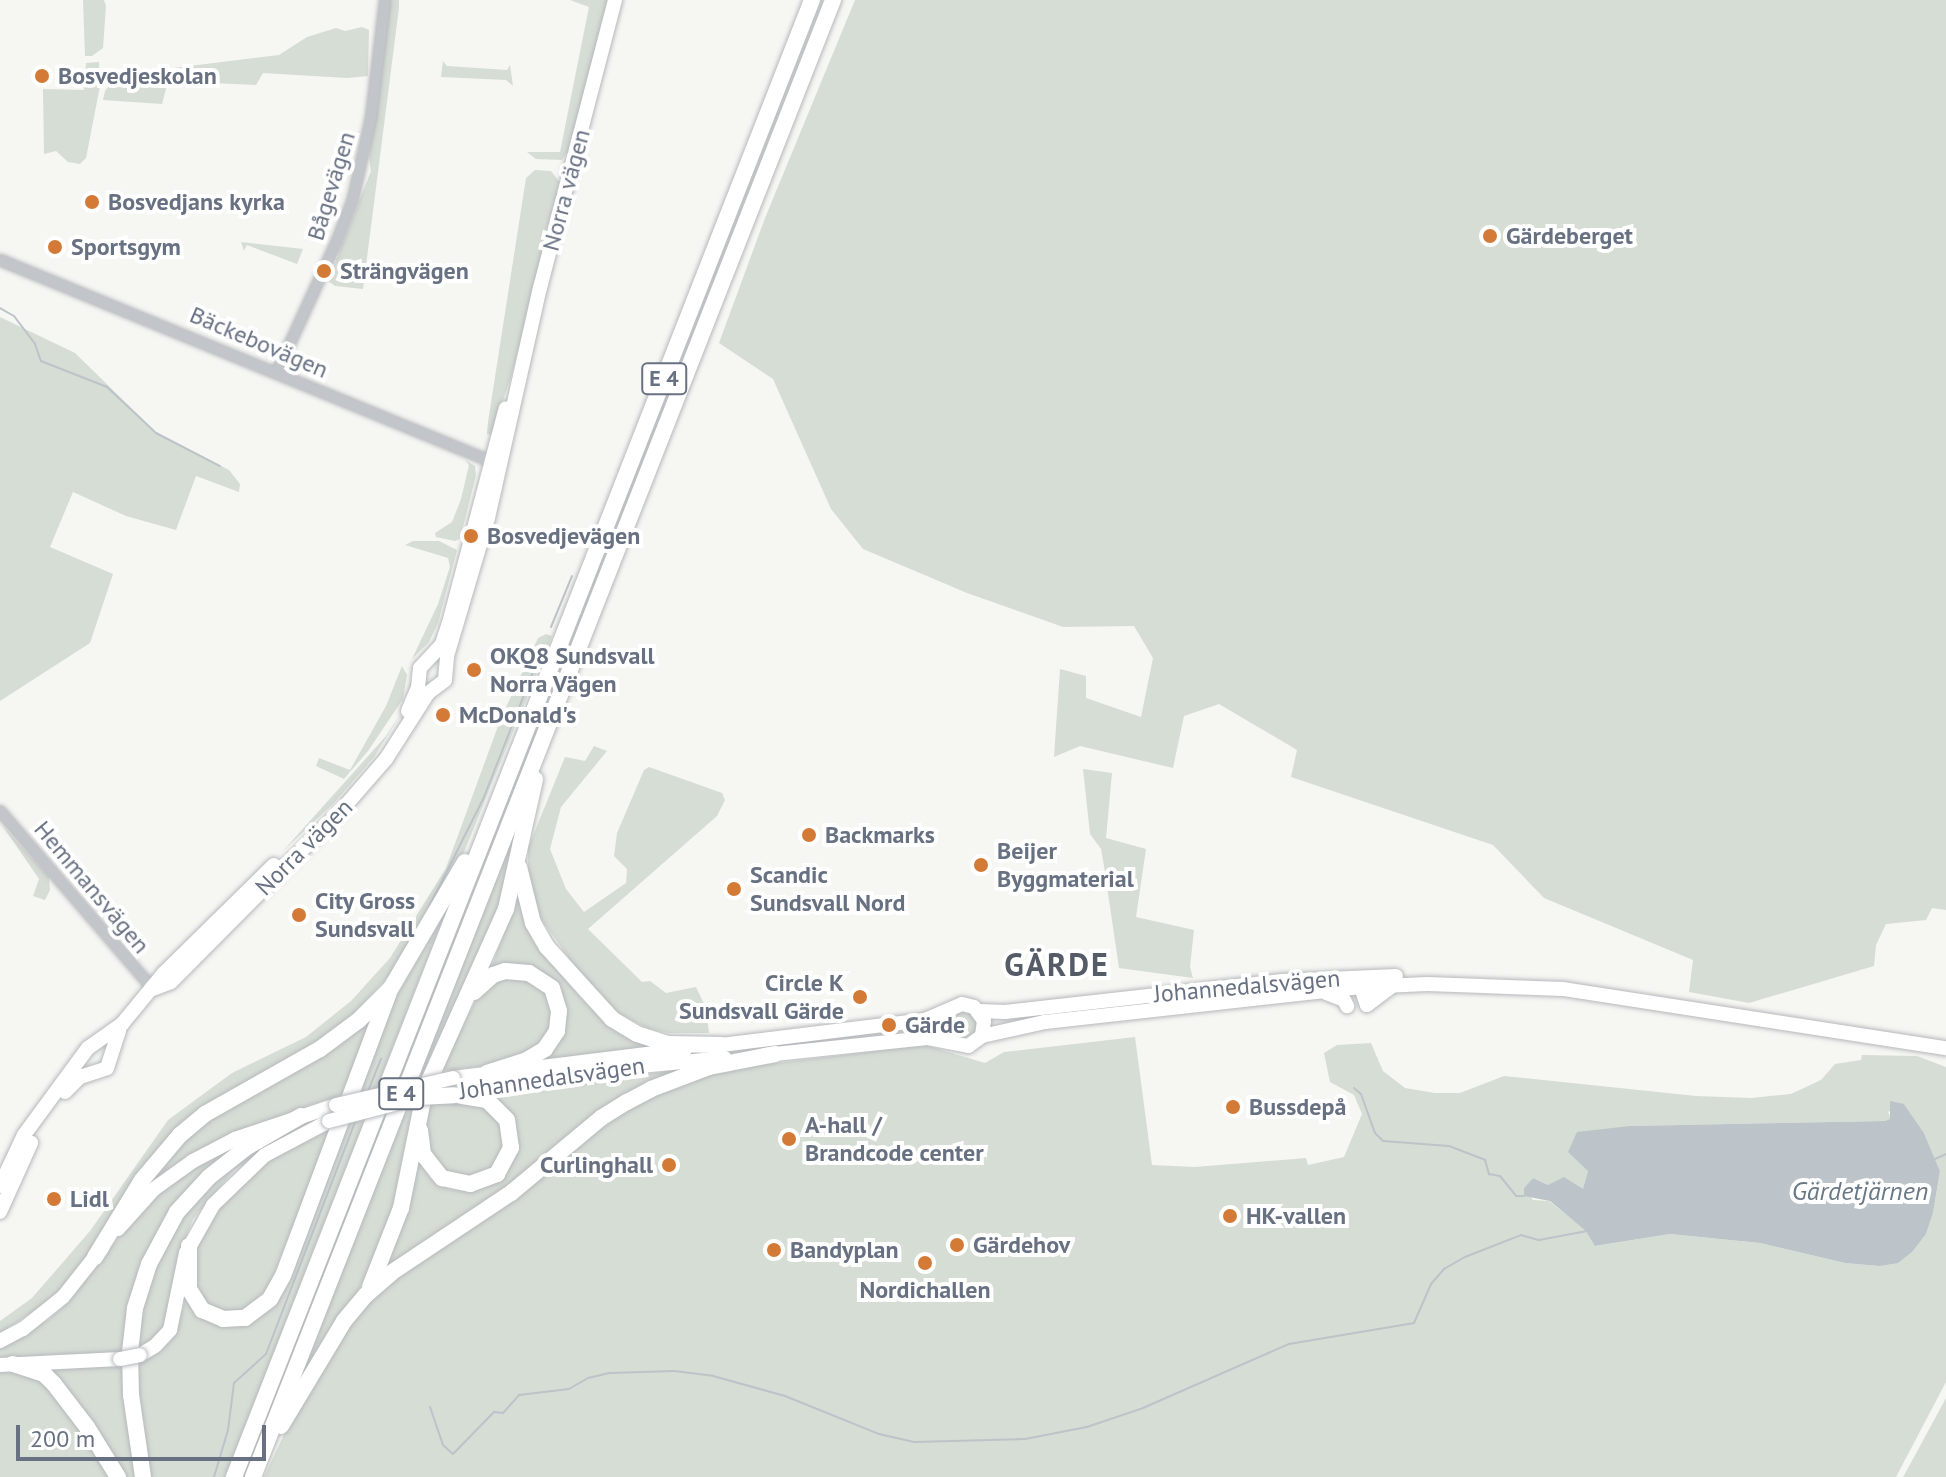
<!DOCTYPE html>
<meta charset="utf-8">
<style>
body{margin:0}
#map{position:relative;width:1946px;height:1477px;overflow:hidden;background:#f6f6f3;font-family:"PT Sans",sans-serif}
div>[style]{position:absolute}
.green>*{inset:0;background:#d6ddd5}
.round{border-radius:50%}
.water>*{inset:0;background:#bcc3c9}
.stream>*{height:2px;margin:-1px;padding:0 1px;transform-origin:1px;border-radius:1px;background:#bcc3c9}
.roads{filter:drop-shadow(0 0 2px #b6b8bc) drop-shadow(0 0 2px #b6b8bc)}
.minor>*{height:10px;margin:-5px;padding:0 5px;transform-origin:5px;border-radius:5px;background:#c2c5c9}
.major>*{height:14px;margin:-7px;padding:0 7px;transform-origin:7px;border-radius:7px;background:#fff}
.highway>*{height:16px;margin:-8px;padding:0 8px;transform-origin:8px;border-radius:8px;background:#fff}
.bridges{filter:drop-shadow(0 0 2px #b6b8bc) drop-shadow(0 0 2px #b6b8bc)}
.major-bridge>*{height:14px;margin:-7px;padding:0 7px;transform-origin:7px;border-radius:7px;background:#fff}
.highway-bridge>*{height:16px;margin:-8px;padding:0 8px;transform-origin:8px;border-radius:8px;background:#fff}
.dots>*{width:22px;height:22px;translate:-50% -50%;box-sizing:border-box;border:4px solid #fff;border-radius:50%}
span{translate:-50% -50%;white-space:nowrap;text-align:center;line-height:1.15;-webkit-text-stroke:8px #fff;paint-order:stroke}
.shield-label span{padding:2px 6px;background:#fff;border:2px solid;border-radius:6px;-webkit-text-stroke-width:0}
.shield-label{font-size:22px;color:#687182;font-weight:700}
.poi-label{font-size:24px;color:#687182;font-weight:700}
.left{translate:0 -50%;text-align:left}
.right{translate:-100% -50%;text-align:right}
.street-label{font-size:24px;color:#687182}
.water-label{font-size:26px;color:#697885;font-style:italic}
.district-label{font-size:32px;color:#555c67;font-weight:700;letter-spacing:2px}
.scale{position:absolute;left:16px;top:1425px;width:250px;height:36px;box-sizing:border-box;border:4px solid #687182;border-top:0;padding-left:10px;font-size:24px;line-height:28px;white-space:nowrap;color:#687182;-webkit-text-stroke:6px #fff;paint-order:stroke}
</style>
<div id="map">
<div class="green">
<div style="clip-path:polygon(83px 0,104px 0,106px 6px,103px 48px,92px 56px,85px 56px)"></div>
<div style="clip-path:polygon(390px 0,399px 0,399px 8px,363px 289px,335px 286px,328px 281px,371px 171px,369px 157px)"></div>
<div style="clip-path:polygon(570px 0,608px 0,569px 149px,562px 160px,536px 159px,527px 152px,560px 152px,589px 7px)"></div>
<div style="clip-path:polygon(855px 0,1946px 0,1946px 910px,1932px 908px,1926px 920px,1886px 924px,1876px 945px,1874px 966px,1749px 1003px,1689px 992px,1693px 960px,1544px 898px,1493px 845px,1291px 777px,1297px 750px,1219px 704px,1184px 716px,1173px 768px,1080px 746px,1054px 757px,1060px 669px,1086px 676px,1086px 698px,1141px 717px,1153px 658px,1134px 626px,1063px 627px,967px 593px,863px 549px,831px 509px,773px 379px,719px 343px,765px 218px)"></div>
<div style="clip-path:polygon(362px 27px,369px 30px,368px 76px,347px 78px,263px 73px,256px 85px,168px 81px,162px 104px,103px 100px,105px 91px,117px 75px,279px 55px,307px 37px,336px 28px,345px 31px)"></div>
<div style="clip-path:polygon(443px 61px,447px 66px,507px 70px,510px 65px,513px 86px,506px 80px,441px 77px)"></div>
<div style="clip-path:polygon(99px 62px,100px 86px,86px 158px,80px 164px,68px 162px,56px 151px,44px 154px,43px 89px,84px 90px,86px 63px)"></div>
<div style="clip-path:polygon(535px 170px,551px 171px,561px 184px,511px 377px,491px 435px,487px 434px,488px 422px,526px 178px)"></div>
<div style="clip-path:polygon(241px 242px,303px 249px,297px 264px,247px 245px,244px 251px)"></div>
<div style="clip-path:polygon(0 317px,75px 353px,156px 432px,229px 470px,240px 484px,239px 492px,196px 476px,176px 530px,126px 516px,73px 492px,50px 547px,113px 574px,90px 643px,0 701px)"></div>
<div style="clip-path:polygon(465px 460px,475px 466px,476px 475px,460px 539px,455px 541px,436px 537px,435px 533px,452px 522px,461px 499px,469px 465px)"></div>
<div style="clip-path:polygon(413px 541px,439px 541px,457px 550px,438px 623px,429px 642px,412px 659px,438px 604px,450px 567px,448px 558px,405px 545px)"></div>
<div style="clip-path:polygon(546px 634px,552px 636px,462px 857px,395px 969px,354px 1013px,318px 1043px,201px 1110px,69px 1281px,43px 1305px,0 1333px,0 1321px,32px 1298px,90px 1231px,168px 1120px,232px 1073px,306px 1037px,351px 1001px,390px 958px,446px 868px,501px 718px,538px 638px)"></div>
<div style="clip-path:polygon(402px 666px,407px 675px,403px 699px,368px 751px,344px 779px,316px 766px,319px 758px,350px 770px,386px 706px)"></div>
<div style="clip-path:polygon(413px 673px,409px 701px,374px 757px,334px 803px,283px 851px,386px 736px,404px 709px)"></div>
<div style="clip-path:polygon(594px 746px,607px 751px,561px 807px,550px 849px,566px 889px,584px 912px,626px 883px,627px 869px,614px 856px,617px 833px,644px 770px,649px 767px,722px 793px,725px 800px,717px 816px,588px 929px,642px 982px,650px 981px,666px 993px,696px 987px,706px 1008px,709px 1033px,668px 1033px,647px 1028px,620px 1014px,588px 985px,537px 913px,528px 873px,528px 848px,565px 757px,585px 761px)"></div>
<div style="clip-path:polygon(1083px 769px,1112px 773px,1106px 838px,1146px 849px,1136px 917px,1194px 930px,1190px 967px,1193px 978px,1119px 968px,1104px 866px,1101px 849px,1090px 834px)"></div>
<div style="clip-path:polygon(522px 810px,507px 889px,482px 959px,432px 1052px,413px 1107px,388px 1231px,357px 1294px,297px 1384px)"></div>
<div style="clip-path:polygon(2px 825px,49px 877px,50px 890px,45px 900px,33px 896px,39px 879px)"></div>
<div style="clip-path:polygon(517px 897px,540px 948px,578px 995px,596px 1013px,652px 1046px,540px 1060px,563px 1035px,567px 1013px,560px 990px,536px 968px,491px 969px)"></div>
<div style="clip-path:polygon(446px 911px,225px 1477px,149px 1477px,135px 1363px,163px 1349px,174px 1336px,186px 1298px,199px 1312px,260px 1314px,397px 995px)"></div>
<div style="clip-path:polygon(510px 977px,521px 977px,540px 985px,551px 1000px,553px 1022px,542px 1042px,526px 1054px,486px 1066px,440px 1071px,477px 998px,498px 980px)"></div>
<div class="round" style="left:949px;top:1011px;width:28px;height:28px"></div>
<div style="clip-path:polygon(374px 1013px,343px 1094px,263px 1122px,204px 1148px,143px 1189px,163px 1161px,200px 1125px)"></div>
<div style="clip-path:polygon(evenodd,1135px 1037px,1152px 1165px,1195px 1167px,1306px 1158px,1308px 1165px,1344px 1157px,1362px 1114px,1354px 1095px,1330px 1082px,1324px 1053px,1337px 1045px,1371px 1043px,1383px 1071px,1405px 1088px,1435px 1093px,1460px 1093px,1504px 1076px,1696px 1096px,1751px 1098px,1791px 1094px,1821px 1080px,1835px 1064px,1861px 1060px,1862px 1055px,1917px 1056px,1946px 1067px,1946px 1382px,1896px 1477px,264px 1477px,288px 1426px,350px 1326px,371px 1300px,422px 1257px,623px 1109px,711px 1071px,925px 1045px,985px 1063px,1004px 1052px,1135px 1037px,1904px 1104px,1924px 1133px,1940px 1171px,1933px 1213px,1926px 1234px,1913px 1251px,1879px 1266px,1845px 1263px,1760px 1243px,1670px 1234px,1596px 1246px,1587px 1231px,1549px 1201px,1533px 1200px,1524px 1188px,1533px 1178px,1548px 1185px,1583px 1190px,1588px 1171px,1630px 1126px,1885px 1121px,1891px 1119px,1888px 1112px,1904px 1104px)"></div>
<div style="clip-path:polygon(687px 1069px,479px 1209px,386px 1268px,404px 1221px,416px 1156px,430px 1178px,449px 1189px,473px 1192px,495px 1183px,517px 1136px,509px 1111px,491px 1094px)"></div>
<div style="clip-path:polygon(449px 1100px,486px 1106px,500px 1120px,505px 1144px,490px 1171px,457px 1178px,434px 1164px,425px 1134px,430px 1103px)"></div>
<div style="clip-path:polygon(303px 1124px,234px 1170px,193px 1219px,179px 1254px,168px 1322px,156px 1340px,135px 1350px,146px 1286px,182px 1216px,212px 1180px,274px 1137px)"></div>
<div style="clip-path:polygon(331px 1129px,268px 1290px,241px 1311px,225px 1311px,209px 1304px,198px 1291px,192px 1270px,198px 1243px,215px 1213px,258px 1170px,281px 1153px)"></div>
<div style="clip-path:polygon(235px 1147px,172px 1210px,124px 1353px,0 1360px,0 1349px,49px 1319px,71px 1299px,138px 1212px,172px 1181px,219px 1153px)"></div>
<div style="clip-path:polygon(125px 1365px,138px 1477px,124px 1477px,50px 1370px)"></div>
<div style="clip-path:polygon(0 1371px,29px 1374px,49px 1386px,112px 1477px,0 1477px)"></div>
<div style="clip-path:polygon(1946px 1398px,1946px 1477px,1903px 1477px,1907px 1470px)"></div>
</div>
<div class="water">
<div style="clip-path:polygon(1890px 1101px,1904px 1104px,1924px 1133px,1940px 1171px,1933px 1213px,1926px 1234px,1913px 1251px,1898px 1263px,1879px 1266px,1845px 1263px,1760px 1243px,1670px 1234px,1595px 1246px,1586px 1231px,1550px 1201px,1524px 1196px,1524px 1188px,1533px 1178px,1548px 1185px,1564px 1177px,1583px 1189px,1588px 1171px,1568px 1152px,1577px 1132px,1630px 1126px,1885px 1121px,1890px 1119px)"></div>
</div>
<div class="stream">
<div style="left:0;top:308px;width:16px;rotate:30deg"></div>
<div style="left:14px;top:316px;width:35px;rotate:53deg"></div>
<div style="left:35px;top:344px;width:18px;rotate:71deg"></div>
<div style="left:41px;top:361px;width:71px;rotate:21.5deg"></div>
<div style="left:107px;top:387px;width:67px;rotate:43.2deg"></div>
<div style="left:156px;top:433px;width:72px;rotate:27.3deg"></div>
<div style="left:551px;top:627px;width:55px;rotate:-67.6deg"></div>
<div style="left:429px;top:907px;width:123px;rotate:-63.4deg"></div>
<div style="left:484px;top:797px;width:164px;rotate:-68.6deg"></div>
<div style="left:1354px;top:1088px;width:9px;rotate:41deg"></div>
<div style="left:1361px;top:1094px;width:41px;rotate:70.3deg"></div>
<div style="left:1375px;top:1133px;width:11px;rotate:45deg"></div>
<div style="left:1383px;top:1141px;width:66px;rotate:4.3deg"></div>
<div style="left:1449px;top:1146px;width:39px;rotate:21deg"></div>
<div style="left:1485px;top:1160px;width:15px;rotate:74deg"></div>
<div style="left:1489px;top:1174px;width:11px;rotate:10deg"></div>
<div style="left:1500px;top:1176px;width:26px;rotate:51deg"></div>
<div style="left:1516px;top:1196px;width:8px"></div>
<div style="left:368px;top:1091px;width:35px;rotate:-68deg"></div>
<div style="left:1935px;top:1159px;width:12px;rotate:-24deg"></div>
<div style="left:430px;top:1407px;width:40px;rotate:71.1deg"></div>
<div style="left:443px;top:1445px;width:13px;rotate:42deg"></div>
<div style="left:453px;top:1454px;width:59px;rotate:-45.7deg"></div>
<div style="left:494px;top:1412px;width:9px;rotate:6deg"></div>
<div style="left:503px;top:1413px;width:24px;rotate:-48deg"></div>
<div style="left:519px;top:1395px;width:50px;rotate:-6.8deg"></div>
<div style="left:569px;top:1389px;width:22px;rotate:-30deg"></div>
<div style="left:588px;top:1378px;width:23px;rotate:-13deg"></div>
<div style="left:610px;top:1373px;width:64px;rotate:-1.8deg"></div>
<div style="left:674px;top:1371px;width:39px;rotate:7deg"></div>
<div style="left:713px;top:1376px;width:75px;rotate:15.5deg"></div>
<div style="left:785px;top:1396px;width:101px;rotate:22deg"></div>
<div style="left:879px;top:1434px;width:36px;rotate:13deg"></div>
<div style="left:914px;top:1442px;width:111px;rotate:-1.5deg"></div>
<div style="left:1025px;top:1439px;width:63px;rotate:-11deg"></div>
<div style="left:1087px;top:1427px;width:59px;rotate:-18.7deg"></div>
<div style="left:1143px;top:1408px;width:159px;rotate:-23.7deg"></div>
<div style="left:1289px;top:1344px;width:127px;rotate:-9.5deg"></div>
<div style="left:1414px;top:1323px;width:43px;rotate:-66.4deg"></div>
<div style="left:1431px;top:1284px;width:20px;rotate:-49deg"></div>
<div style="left:1444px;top:1269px;width:24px;rotate:-30deg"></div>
<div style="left:1465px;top:1257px;width:60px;rotate:-21.4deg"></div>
<div style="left:1521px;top:1235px;width:19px;rotate:16deg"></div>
<div style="left:1539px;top:1240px;width:49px;rotate:-10.6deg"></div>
<div style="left:214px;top:1477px;width:49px;rotate:-73.4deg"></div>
<div style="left:228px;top:1430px;width:47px;rotate:-82.7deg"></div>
<div style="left:234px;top:1383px;width:43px;rotate:-42.2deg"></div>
<div style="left:266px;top:1354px;width:252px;rotate:-69deg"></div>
</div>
<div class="roads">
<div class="minor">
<div style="left:0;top:260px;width:535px;rotate:22.3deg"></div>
<div style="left:277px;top:372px;width:144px;rotate:-65.4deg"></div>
<div style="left:337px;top:241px;width:45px;rotate:-69.1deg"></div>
<div style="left:353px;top:199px;width:83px;rotate:-77.5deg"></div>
<div style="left:371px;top:118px;width:119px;rotate:-83.2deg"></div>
<div style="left:0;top:811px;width:235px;rotate:49.3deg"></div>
</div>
<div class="major">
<div style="left:408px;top:711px;width:26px;rotate:-67deg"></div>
<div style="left:418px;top:687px;width:19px;rotate:-84deg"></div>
<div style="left:420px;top:668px;width:33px;rotate:-47deg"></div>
<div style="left:442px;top:644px;width:22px;rotate:-72deg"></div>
<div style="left:449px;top:623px;width:222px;rotate:-75.2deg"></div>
<div style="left:1356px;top:983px;width:6px;rotate:39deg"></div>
<div style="left:1361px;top:987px;width:19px;rotate:72deg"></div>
<div style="left:1367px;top:1005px;width:30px;rotate:-37deg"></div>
<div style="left:153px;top:989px;width:19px;rotate:-21deg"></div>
<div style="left:171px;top:982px;width:238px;rotate:-45.2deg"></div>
<div style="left:339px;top:813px;width:72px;rotate:-49deg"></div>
<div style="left:386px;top:759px;width:78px;rotate:-57.5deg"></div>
<div style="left:428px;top:693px;width:21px;rotate:-37deg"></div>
<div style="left:445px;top:680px;width:24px;rotate:-85deg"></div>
<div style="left:447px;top:656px;width:144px;rotate:-73.5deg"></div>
<div style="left:488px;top:518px;width:236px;rotate:-77.3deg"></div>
<div style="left:540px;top:288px;width:298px;rotate:-75.4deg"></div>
<div style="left:1326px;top:993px;width:19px;rotate:21deg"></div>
<div style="left:1344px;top:1000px;width:7px;rotate:63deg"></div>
<div style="left:979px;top:1011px;width:26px;rotate:2deg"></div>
<div style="left:1005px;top:1012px;width:279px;rotate:-6.4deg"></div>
<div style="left:1282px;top:981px;width:114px;rotate:-2.5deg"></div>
<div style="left:982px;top:1036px;width:65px;rotate:-12.5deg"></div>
<div style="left:1045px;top:1022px;width:318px;rotate:-6.3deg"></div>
<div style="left:1361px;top:987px;width:66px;rotate:-2.6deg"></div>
<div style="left:1427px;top:984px;width:136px;rotate:2.1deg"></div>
<div style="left:1563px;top:989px;width:388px;rotate:8.8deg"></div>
<div style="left:713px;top:1046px;width:214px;rotate:-7deg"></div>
<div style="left:925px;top:1020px;width:40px;rotate:-23.4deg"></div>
<div style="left:962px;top:1004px;width:12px;rotate:14deg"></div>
<div style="left:974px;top:1007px;width:17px;rotate:54deg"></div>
<div style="left:984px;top:1021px;width:15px;rotate:98deg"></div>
<div style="left:982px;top:1036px;width:17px;rotate:144deg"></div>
<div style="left:968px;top:1046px;width:42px;rotate:-169deg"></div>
<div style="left:927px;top:1038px;width:163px;rotate:174deg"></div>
<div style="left:453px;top:1078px;width:234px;rotate:-7.1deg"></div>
<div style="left:65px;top:1092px;width:21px;rotate:-45deg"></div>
<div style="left:80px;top:1077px;width:28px;rotate:-18deg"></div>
<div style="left:107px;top:1068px;width:40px;rotate:-72deg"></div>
<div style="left:448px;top:1092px;width:194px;rotate:-7.7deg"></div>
<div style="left:640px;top:1066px;width:85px;rotate:-5.4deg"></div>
<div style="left:0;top:1186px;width:56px;rotate:-64.8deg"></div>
<div style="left:24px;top:1135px;width:108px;rotate:-53.7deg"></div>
<div style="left:88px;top:1048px;width:42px;rotate:-35.2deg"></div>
<div style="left:122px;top:1024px;width:66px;rotate:-50.5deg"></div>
<div style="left:164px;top:973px;width:154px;rotate:-44.5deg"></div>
<div style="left:0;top:1212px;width:76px;rotate:-65.8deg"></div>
<div style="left:118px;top:1229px;width:54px;rotate:-48deg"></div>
<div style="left:154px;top:1189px;width:48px;rotate:-35.7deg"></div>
<div style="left:193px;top:1161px;width:47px;rotate:-27.6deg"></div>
<div style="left:235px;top:1139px;width:107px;rotate:-18.6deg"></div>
<div style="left:0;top:1341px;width:26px;rotate:-28deg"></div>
<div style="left:23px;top:1329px;width:51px;rotate:-38.7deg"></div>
<div style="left:63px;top:1297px;width:63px;rotate:-51.5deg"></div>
<div style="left:140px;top:1355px;width:17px;rotate:-31deg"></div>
<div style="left:155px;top:1346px;width:22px;rotate:-47deg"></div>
<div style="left:170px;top:1330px;width:79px;rotate:-78.3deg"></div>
<div style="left:186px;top:1253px;width:55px;rotate:-60.6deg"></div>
<div style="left:213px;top:1205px;width:72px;rotate:-43.9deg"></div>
<div style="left:265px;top:1155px;width:72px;rotate:-28deg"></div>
<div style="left:0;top:1365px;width:120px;rotate:-2.9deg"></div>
</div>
<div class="highway">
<div style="left:519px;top:867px;width:58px;rotate:76deg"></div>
<div style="left:533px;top:923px;width:28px;rotate:60deg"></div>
<div style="left:547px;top:947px;width:97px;rotate:47.9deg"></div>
<div style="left:612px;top:1019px;width:29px;rotate:31deg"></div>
<div style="left:637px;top:1034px;width:32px;rotate:18deg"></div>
<div style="left:667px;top:1044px;width:55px;rotate:1deg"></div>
<div style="left:474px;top:992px;width:25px;rotate:-42deg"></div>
<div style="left:493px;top:975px;width:13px;rotate:-18deg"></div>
<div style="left:505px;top:971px;width:24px;rotate:5deg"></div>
<div style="left:529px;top:973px;width:27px;rotate:33deg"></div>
<div style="left:552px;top:988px;width:24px;rotate:73deg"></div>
<div style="left:559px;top:1011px;width:20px;rotate:96deg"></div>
<div style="left:557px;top:1031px;width:22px;rotate:124deg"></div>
<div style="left:545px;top:1049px;width:21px;rotate:149deg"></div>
<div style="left:527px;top:1060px;width:42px;rotate:162deg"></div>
<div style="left:420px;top:1130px;width:24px;rotate:83deg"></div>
<div style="left:423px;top:1154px;width:31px;rotate:52deg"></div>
<div style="left:442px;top:1178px;width:29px;rotate:12deg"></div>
<div style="left:470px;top:1184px;width:29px;rotate:-20deg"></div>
<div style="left:497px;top:1174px;width:30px;rotate:-62deg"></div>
<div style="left:511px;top:1148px;width:28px;rotate:-98deg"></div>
<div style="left:507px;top:1120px;width:28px;rotate:-135deg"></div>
<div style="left:487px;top:1100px;width:33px;rotate:-171deg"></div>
<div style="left:189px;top:1246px;width:43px;rotate:90deg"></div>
<div style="left:189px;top:1289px;width:25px;rotate:58deg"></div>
<div style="left:202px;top:1310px;width:23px;rotate:23deg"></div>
<div style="left:223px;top:1319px;width:22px;rotate:-3deg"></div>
<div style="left:245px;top:1318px;width:31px;rotate:-37deg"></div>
<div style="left:270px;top:1299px;width:26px;rotate:-61deg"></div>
<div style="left:283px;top:1276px;width:302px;rotate:-69.5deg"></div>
<div style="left:95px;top:1257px;width:90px;rotate:-58.6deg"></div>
<div style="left:142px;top:1180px;width:59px;rotate:-49.8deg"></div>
<div style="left:180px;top:1135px;width:33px;rotate:-40deg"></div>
<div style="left:205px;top:1114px;width:132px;rotate:-29.5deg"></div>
<div style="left:320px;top:1049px;width:49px;rotate:-36.6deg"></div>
<div style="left:359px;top:1020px;width:45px;rotate:-45deg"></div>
<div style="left:391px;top:988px;width:146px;rotate:-59.6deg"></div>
<div style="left:370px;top:1287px;width:85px;rotate:-68.6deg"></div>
<div style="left:401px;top:1208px;width:120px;rotate:-78.5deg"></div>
<div style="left:425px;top:1090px;width:198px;rotate:-65.9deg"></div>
<div style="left:506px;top:909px;width:133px;rotate:-77.4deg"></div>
<div style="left:13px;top:1364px;width:33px;rotate:18deg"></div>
<div style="left:44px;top:1374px;width:14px;rotate:45deg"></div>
<div style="left:54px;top:1384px;width:54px;rotate:52.5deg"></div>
<div style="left:87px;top:1427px;width:59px;rotate:58.2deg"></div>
<div style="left:281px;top:1426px;width:122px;rotate:-59deg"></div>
<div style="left:344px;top:1321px;width:34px;rotate:-50deg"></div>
<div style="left:366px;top:1295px;width:33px;rotate:-41deg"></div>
<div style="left:391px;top:1273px;width:144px;rotate:-33.7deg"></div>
<div style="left:511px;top:1193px;width:117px;rotate:-39.8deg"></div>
<div style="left:601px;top:1118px;width:31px;rotate:-32deg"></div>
<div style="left:627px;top:1102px;width:27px;rotate:-28deg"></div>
<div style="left:651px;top:1089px;width:62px;rotate:-20.8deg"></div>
<div style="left:709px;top:1067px;width:67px;rotate:-11.1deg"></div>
<div style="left:143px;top:1477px;width:83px;rotate:-98.3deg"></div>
<div style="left:131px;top:1395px;width:43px;rotate:-91.3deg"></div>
<div style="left:130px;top:1352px;width:44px;rotate:-83.5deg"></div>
<div style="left:135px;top:1308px;width:46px;rotate:-72.3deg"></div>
<div style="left:149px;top:1264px;width:59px;rotate:-61.7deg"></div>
<div style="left:177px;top:1212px;width:47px;rotate:-47.6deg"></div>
<div style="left:209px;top:1177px;width:48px;rotate:-38.3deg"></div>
<div style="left:247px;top:1147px;width:62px;rotate:-29.9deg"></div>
<div style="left:234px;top:1477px;width:1586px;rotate:-68.63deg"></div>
<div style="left:253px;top:1477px;width:1587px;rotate:-68.56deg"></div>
</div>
</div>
<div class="bridges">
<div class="major-bridge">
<div style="left:336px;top:1105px;width:120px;rotate:-13deg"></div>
<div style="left:329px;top:1121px;width:103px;rotate:-14.6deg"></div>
<div style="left:120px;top:1359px;width:20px;rotate:-11deg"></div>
</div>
<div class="highway-bridge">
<div style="left:419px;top:1097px;width:35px;rotate:-3deg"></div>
</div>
</div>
<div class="dots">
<div style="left:42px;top:76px;background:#d37a36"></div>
<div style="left:92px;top:202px;background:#d37a36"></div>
<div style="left:1490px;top:236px;background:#d37a36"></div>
<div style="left:55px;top:247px;background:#d37a36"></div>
<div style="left:324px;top:271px;background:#d37a36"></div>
<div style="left:471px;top:536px;background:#d37a36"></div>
<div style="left:474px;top:670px;background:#d37a36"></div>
<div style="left:443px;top:715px;background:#d37a36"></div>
<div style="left:809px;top:835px;background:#d37a36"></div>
<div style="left:981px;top:865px;background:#d37a36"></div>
<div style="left:734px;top:889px;background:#d37a36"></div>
<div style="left:299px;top:915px;background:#d37a36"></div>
<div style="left:860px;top:997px;background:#d37a36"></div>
<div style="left:889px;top:1025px;background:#d37a36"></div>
<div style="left:1233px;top:1107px;background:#d37a36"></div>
<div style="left:789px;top:1139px;background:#d37a36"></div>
<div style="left:669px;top:1165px;background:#d37a36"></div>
<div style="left:54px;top:1199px;background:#d37a36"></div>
<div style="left:1230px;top:1216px;background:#d37a36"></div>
<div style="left:957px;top:1245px;background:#d37a36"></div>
<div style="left:774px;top:1250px;background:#d37a36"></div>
<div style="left:925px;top:1263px;background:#d37a36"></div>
</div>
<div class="shield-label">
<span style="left:664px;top:379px">E 4</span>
<span style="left:401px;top:1094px">E 4</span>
</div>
<div class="poi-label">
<span class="left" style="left:58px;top:76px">Bosvedjeskolan</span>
<span class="left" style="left:108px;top:202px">Bosvedjans kyrka</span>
<span class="left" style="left:1506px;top:236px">Gärdeberget</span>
<span class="left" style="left:71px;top:247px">Sportsgym</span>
<span class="left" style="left:340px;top:271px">Strängvägen</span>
<span class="left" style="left:487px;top:536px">Bosvedjevägen</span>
<span class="left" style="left:490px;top:670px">OKQ8 Sundsvall<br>Norra Vägen</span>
<span class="left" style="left:459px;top:715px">McDonald's</span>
<span class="left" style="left:825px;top:835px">Backmarks</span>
<span class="left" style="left:997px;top:865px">Beijer<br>Byggmaterial</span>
<span class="left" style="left:750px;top:889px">Scandic<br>Sundsvall Nord</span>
<span class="left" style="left:315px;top:915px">City Gross<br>Sundsvall</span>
<span class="right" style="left:844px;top:997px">Circle K<br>Sundsvall Gärde</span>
<span class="left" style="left:905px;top:1025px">Gärde</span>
<span class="left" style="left:1249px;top:1107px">Bussdepå</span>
<span class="left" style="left:805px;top:1139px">A-hall /<br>Brandcode center</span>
<span class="right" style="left:653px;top:1165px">Curlinghall</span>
<span class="left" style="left:70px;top:1199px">Lidl</span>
<span class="left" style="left:1246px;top:1216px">HK-vallen</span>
<span class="left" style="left:973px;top:1245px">Gärdehov</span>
<span class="left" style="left:790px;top:1250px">Bandyplan</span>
<span style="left:925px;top:1290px">Nordichallen</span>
</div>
<div class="street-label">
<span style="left:331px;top:186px;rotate:-73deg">Bågevägen</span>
<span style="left:566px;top:190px;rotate:-75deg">Norra vägen</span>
<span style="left:259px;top:342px;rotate:23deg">Bäckebovägen</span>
<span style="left:304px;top:847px;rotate:-45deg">Norra vägen</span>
<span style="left:92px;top:887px;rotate:50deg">Hemmansvägen</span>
<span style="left:1247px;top:986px;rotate:-5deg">Johannedalsvägen</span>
<span style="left:552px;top:1078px;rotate:-8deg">Johannedalsvägen</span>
</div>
<div class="water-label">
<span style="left:1860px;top:1191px">Gärdetjärnen</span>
</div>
<div class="district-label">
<span style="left:1057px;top:964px">GÄRDE</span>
</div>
<div class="scale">200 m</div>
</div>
